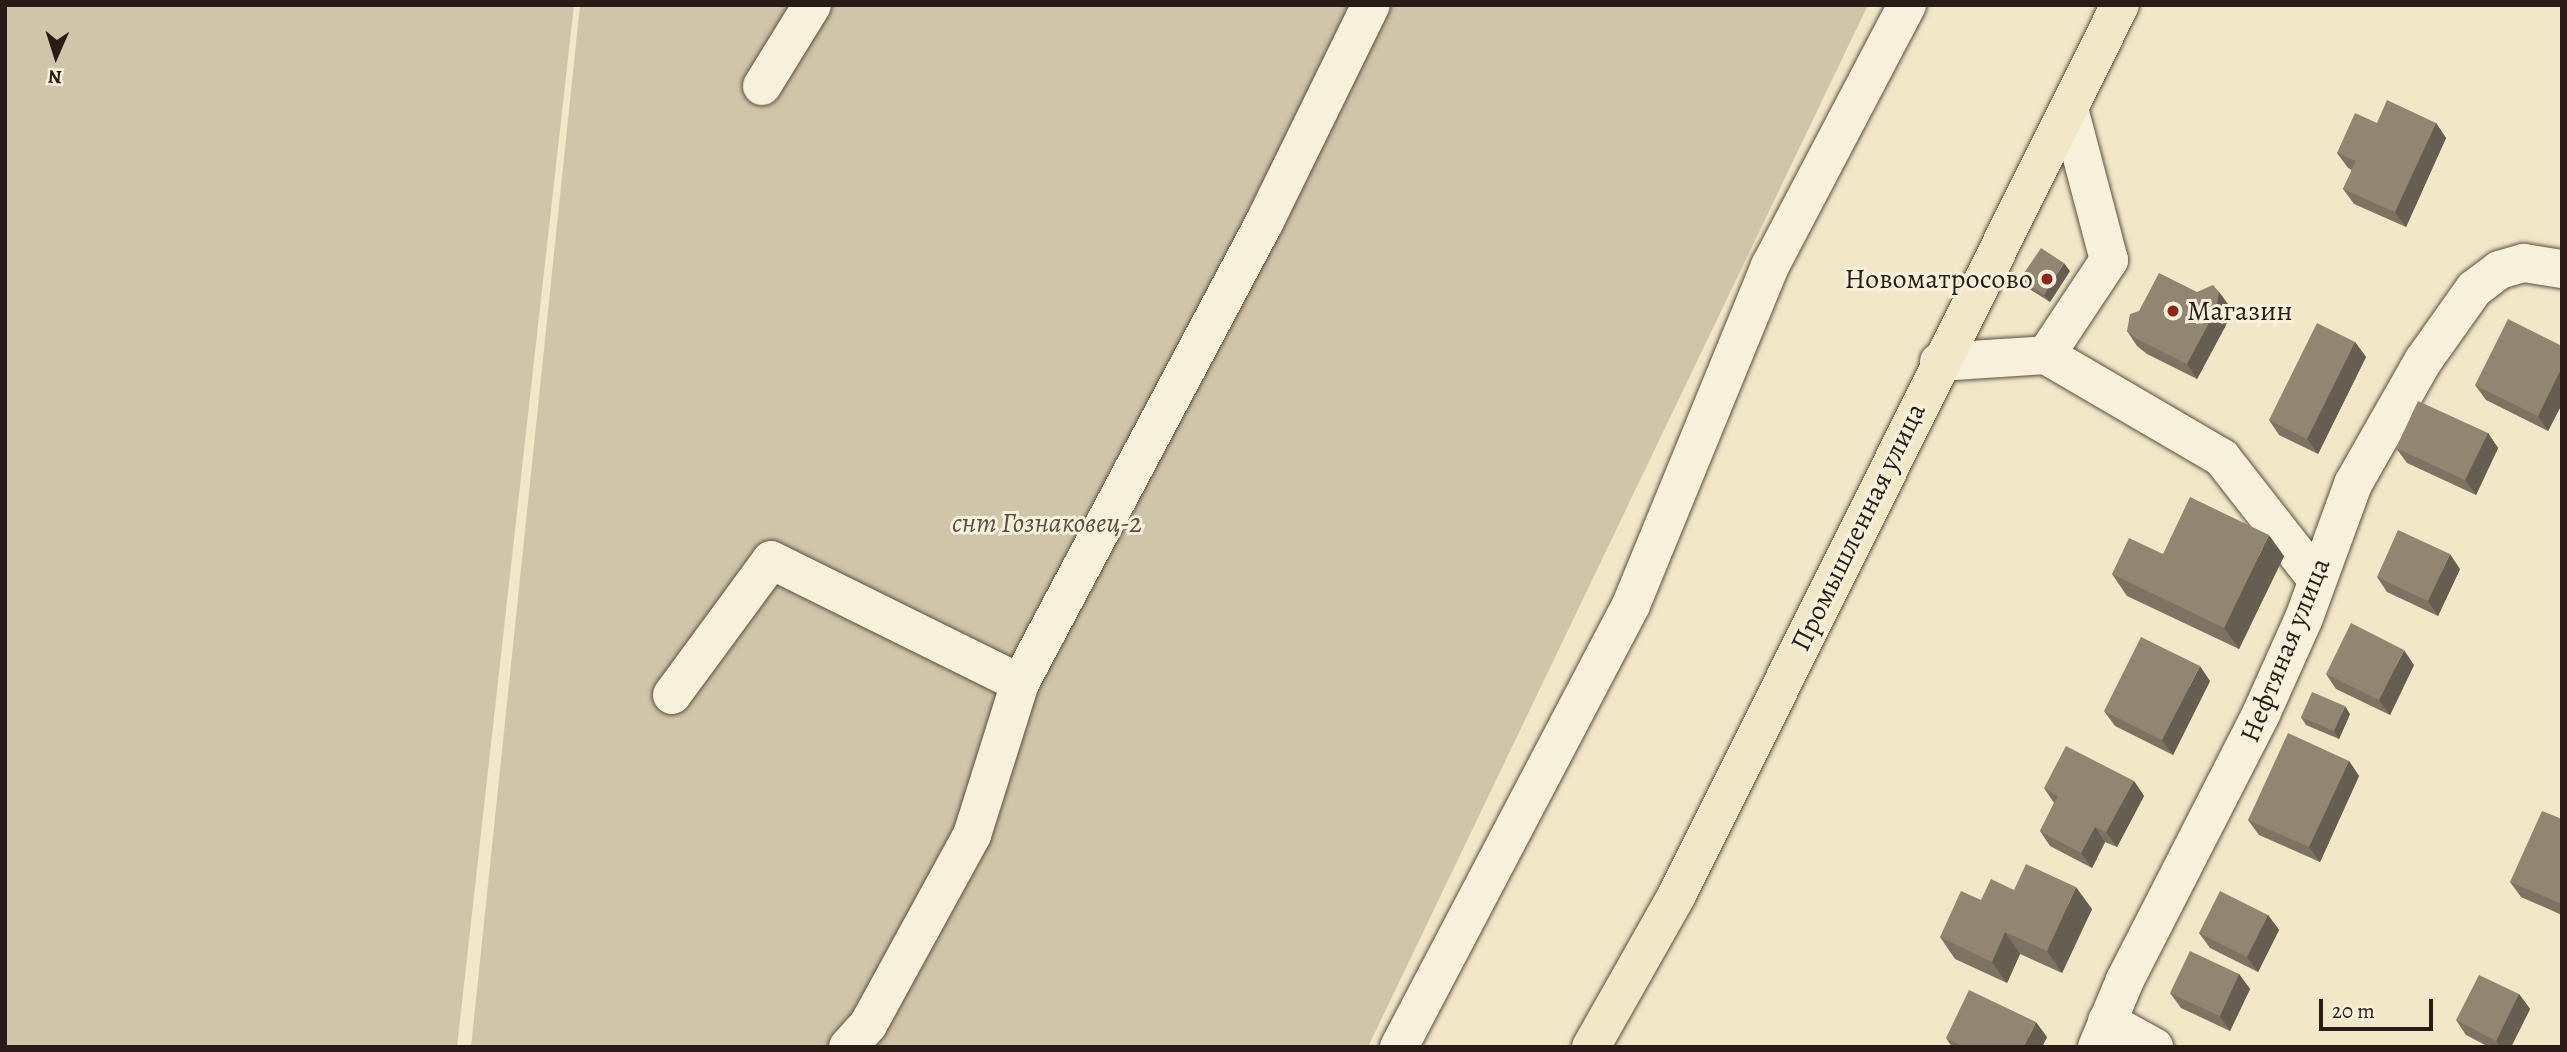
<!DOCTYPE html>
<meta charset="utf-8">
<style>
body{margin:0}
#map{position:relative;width:2567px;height:1052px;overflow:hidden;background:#f2e8c7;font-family:Alegreya,serif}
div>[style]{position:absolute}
.green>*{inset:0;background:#d0c5a9}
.roads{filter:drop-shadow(0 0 2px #5b4f43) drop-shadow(0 0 2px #5b4f43)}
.minor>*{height:38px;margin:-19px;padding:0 19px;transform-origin:19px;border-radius:19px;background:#f7f0db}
.major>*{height:38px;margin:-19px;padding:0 19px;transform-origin:19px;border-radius:19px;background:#f2e8c7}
.wall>*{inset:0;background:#7e7363}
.shaded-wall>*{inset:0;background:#665e50}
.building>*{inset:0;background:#928673}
.dots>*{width:19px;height:19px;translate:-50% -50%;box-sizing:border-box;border:4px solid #f7f0db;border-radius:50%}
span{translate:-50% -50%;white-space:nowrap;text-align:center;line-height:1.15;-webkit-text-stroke:6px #f7f0db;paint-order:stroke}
.poi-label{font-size:28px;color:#291c17}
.right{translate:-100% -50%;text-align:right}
.left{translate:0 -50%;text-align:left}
.park-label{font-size:28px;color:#5b4f43;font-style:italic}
.street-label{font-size:28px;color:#291c17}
.frame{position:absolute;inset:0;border:7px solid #291c17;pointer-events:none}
.north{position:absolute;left:21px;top:21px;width:70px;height:70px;-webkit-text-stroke:5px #f7f0db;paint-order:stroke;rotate:183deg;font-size:19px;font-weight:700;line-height:28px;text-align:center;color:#291c17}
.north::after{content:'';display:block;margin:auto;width:24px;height:32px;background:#291c17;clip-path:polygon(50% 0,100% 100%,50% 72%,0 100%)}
.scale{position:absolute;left:2319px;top:999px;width:114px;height:32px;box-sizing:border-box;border:4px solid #291c17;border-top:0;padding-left:9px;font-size:21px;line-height:24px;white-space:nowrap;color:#291c17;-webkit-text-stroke:5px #f7f0db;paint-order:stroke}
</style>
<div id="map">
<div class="green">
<div style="clip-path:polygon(5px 5px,574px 5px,457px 1047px,5px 1047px)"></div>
<div style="clip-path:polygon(580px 5px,1868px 5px,1368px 1047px,471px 1047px)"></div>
</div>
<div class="roads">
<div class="minor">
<div style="left:762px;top:86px;width:95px;rotate:-58.3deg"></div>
<div style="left:2046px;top:355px;width:204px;rotate:30.3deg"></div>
<div style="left:2222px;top:458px;width:151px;rotate:52deg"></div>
<div style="left:1939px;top:362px;width:107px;rotate:-3.7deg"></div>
<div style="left:2046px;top:355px;width:114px;rotate:-56.4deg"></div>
<div style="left:2109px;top:260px;width:156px;rotate:-104.8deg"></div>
<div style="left:672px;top:695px;width:167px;rotate:-53.7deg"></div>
<div style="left:771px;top:560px;width:278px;rotate:26.3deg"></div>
<div style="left:2107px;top:1021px;width:54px;rotate:29deg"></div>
<div style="left:848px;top:1047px;width:30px;rotate:-48deg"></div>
<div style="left:868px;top:1025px;width:217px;rotate:-61.3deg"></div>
<div style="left:972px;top:835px;width:159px;rotate:-72.5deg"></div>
<div style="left:1020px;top:683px;width:521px;rotate:-62.06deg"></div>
<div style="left:1264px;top:223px;width:243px;rotate:-63.9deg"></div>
<div style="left:1399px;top:1047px;width:499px;rotate:-62.3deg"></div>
<div style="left:1631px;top:605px;width:366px;rotate:-67.7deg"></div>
<div style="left:1770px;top:266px;width:295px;rotate:-62.3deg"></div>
<div style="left:2097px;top:1047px;width:73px;rotate:-67.3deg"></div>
<div style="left:2125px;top:980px;width:299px;rotate:-62.9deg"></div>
<div style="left:2261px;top:714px;width:105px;rotate:-65.9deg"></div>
<div style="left:2304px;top:618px;width:143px;rotate:-69.9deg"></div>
<div style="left:2353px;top:484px;width:142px;rotate:-60.4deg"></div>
<div style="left:2423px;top:361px;width:88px;rotate:-54.7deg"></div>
<div style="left:2474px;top:289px;width:31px;rotate:-37deg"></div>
<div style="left:2499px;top:270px;width:26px;rotate:-16deg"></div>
<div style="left:2524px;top:263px;width:38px;rotate:9deg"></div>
</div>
<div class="major">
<div style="left:1591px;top:1047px;width:175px;rotate:-60.5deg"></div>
<div style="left:1677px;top:895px;width:994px;rotate:-63.54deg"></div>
</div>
</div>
<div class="wall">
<div style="clip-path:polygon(2377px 123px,2436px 123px,2446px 138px,2406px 227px,2354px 204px,2343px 189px,2352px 170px,2348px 168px,2337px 153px)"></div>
<div style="clip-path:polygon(2070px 271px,2050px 302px,2026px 287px,2020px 279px)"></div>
<div style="clip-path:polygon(2197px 292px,2219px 292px,2230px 307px,2226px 325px,2197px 379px,2147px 354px,2137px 346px,2127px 331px)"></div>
<div style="clip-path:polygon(2355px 342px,2366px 357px,2318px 454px,2279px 435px,2269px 420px)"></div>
<div style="clip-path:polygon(2562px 346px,2562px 404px,2548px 431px,2486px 400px,2475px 385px)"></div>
<div style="clip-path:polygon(2488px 433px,2498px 448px,2476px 495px,2407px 463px,2396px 448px)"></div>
<div style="clip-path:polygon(2163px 554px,2284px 556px,2239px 649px,2127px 596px,2112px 574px)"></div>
<div style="clip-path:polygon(2460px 569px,2438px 616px,2387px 592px,2377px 577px)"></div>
<div style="clip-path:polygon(2414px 665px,2390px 715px,2336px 689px,2326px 674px)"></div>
<div style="clip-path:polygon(2210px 681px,2173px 755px,2115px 726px,2104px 711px)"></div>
<div style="clip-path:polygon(2350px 714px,2339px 739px,2306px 725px,2301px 717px)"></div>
<div style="clip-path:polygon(2349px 761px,2359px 776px,2320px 862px,2259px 835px,2248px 820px)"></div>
<div style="clip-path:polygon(2134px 781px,2144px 796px,2117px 847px,2105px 842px,2092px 868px,2050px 846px,2040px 831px,2054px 803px,2044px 788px)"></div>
<div style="clip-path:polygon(2562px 819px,2562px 915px,2521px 897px,2510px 882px)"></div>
<div style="clip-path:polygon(1981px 900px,2092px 909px,2062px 973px,2020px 954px,2007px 983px,1955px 959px,1940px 937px)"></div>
<div style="clip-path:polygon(2268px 915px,2279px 930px,2258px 972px,2210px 948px,2199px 933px)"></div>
<div style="clip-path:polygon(2239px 974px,2250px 989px,2230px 1031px,2181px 1008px,2170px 993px)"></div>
<div style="clip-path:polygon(2519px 994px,2530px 1009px,2511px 1047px,2489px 1047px,2466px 1035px,2456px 1020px)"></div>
<div style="clip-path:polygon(2047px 1037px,2042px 1047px,1952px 1047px,1946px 1038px)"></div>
</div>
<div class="shaded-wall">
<div style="clip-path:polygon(2436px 123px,2446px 138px,2406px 227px,2395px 212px)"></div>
<div style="clip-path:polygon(2064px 263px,2070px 271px,2050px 302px,2044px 295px)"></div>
<div style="clip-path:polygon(2219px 292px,2230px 307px,2226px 325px,2197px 379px,2187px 364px)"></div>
<div style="clip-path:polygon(2355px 342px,2366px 357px,2318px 454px,2307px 439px)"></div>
<div style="clip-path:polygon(2562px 367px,2562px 404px,2548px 431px,2538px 416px)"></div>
<div style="clip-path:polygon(2488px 433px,2498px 448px,2476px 495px,2465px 480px)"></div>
<div style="clip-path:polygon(2269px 535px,2284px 556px,2239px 649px,2224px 628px)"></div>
<div style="clip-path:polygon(2450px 554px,2460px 569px,2438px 616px,2428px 601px)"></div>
<div style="clip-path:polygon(2404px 650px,2414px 665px,2390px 715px,2379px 700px)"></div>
<div style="clip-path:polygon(2200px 666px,2210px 681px,2173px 755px,2162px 740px)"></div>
<div style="clip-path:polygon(2345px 706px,2350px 714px,2339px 739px,2334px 731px)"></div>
<div style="clip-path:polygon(2349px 761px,2359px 776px,2320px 862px,2309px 847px)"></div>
<div style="clip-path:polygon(2134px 781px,2144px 796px,2117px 847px,2106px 832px)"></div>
<div style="clip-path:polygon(2095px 827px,2105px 842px,2092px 868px,2081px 853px)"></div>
<div style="clip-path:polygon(2076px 887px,2092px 909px,2062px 973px,2047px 951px)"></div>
<div style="clip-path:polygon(2268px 915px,2279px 930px,2258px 972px,2247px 957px)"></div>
<div style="clip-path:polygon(2005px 932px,2020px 954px,2007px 983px,1992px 962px)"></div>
<div style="clip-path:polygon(2239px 974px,2250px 989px,2230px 1031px,2220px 1016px)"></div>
<div style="clip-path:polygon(2519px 994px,2530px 1009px,2511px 1047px,2500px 1047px,2496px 1041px)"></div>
<div style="clip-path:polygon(2036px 1022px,2047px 1037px,2042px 1047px,2024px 1047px)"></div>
</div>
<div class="building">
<div style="clip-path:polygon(2387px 100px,2436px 123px,2395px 212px,2343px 189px,2356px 161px,2337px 153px,2355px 113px,2377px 123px)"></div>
<div style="clip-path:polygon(2041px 248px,2064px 263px,2044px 295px,2020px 279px)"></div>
<div style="clip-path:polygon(2159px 273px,2197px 292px,2213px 285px,2219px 292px,2216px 310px,2187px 364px,2137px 339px,2127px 331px,2130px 314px,2139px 311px)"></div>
<div style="clip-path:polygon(2508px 319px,2562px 346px,2562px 367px,2538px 416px,2475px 385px)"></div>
<div style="clip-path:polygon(2317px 323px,2355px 342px,2307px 439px,2269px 420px)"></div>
<div style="clip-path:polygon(2418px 401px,2488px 433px,2465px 480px,2396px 448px)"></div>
<div style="clip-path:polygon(2190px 497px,2269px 535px,2224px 628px,2112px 574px,2129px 538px,2163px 554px)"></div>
<div style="clip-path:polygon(2398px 530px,2450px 554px,2428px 601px,2377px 577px)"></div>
<div style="clip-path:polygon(2351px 623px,2404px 650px,2379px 700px,2326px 674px)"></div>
<div style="clip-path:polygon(2141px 637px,2200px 666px,2162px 740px,2104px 711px)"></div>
<div style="clip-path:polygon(2312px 692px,2345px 706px,2334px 731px,2301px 717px)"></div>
<div style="clip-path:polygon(2288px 733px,2349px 761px,2309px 847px,2248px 820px)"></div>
<div style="clip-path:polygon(2066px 746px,2134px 781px,2106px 832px,2095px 827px,2081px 853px,2040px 831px,2058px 796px,2044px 788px)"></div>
<div style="clip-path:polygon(2542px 811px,2562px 819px,2562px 904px,2510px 882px)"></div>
<div style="clip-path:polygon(2026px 864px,2076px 887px,2047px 951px,2005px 932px,1992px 962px,1940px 937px,1961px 891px,1981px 900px,1991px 879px,2014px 890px)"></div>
<div style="clip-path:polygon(2220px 891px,2268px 915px,2247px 957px,2199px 933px)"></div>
<div style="clip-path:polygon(2190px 951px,2239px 974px,2220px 1016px,2170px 993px)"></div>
<div style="clip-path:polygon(2479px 975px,2519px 994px,2496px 1041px,2456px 1020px)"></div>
<div style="clip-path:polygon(1969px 990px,2036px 1022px,2024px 1047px,1964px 1047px,1946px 1038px)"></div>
</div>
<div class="dots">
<div style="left:2047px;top:279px;background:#8f2418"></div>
<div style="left:2173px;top:311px;background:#8f2418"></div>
</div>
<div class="poi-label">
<span class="right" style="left:2033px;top:279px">Новоматросово</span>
<span class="left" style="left:2187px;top:311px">Магазин</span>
</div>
<div class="park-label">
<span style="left:1047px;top:523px">снт Гознаковец-2</span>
</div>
<div class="street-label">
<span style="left:1858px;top:527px;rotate:-64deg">Промышленная улица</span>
<span style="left:2285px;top:650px;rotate:-68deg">Нефтяная улица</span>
</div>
<div class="frame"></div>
<div class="north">N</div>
<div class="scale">20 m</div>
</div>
